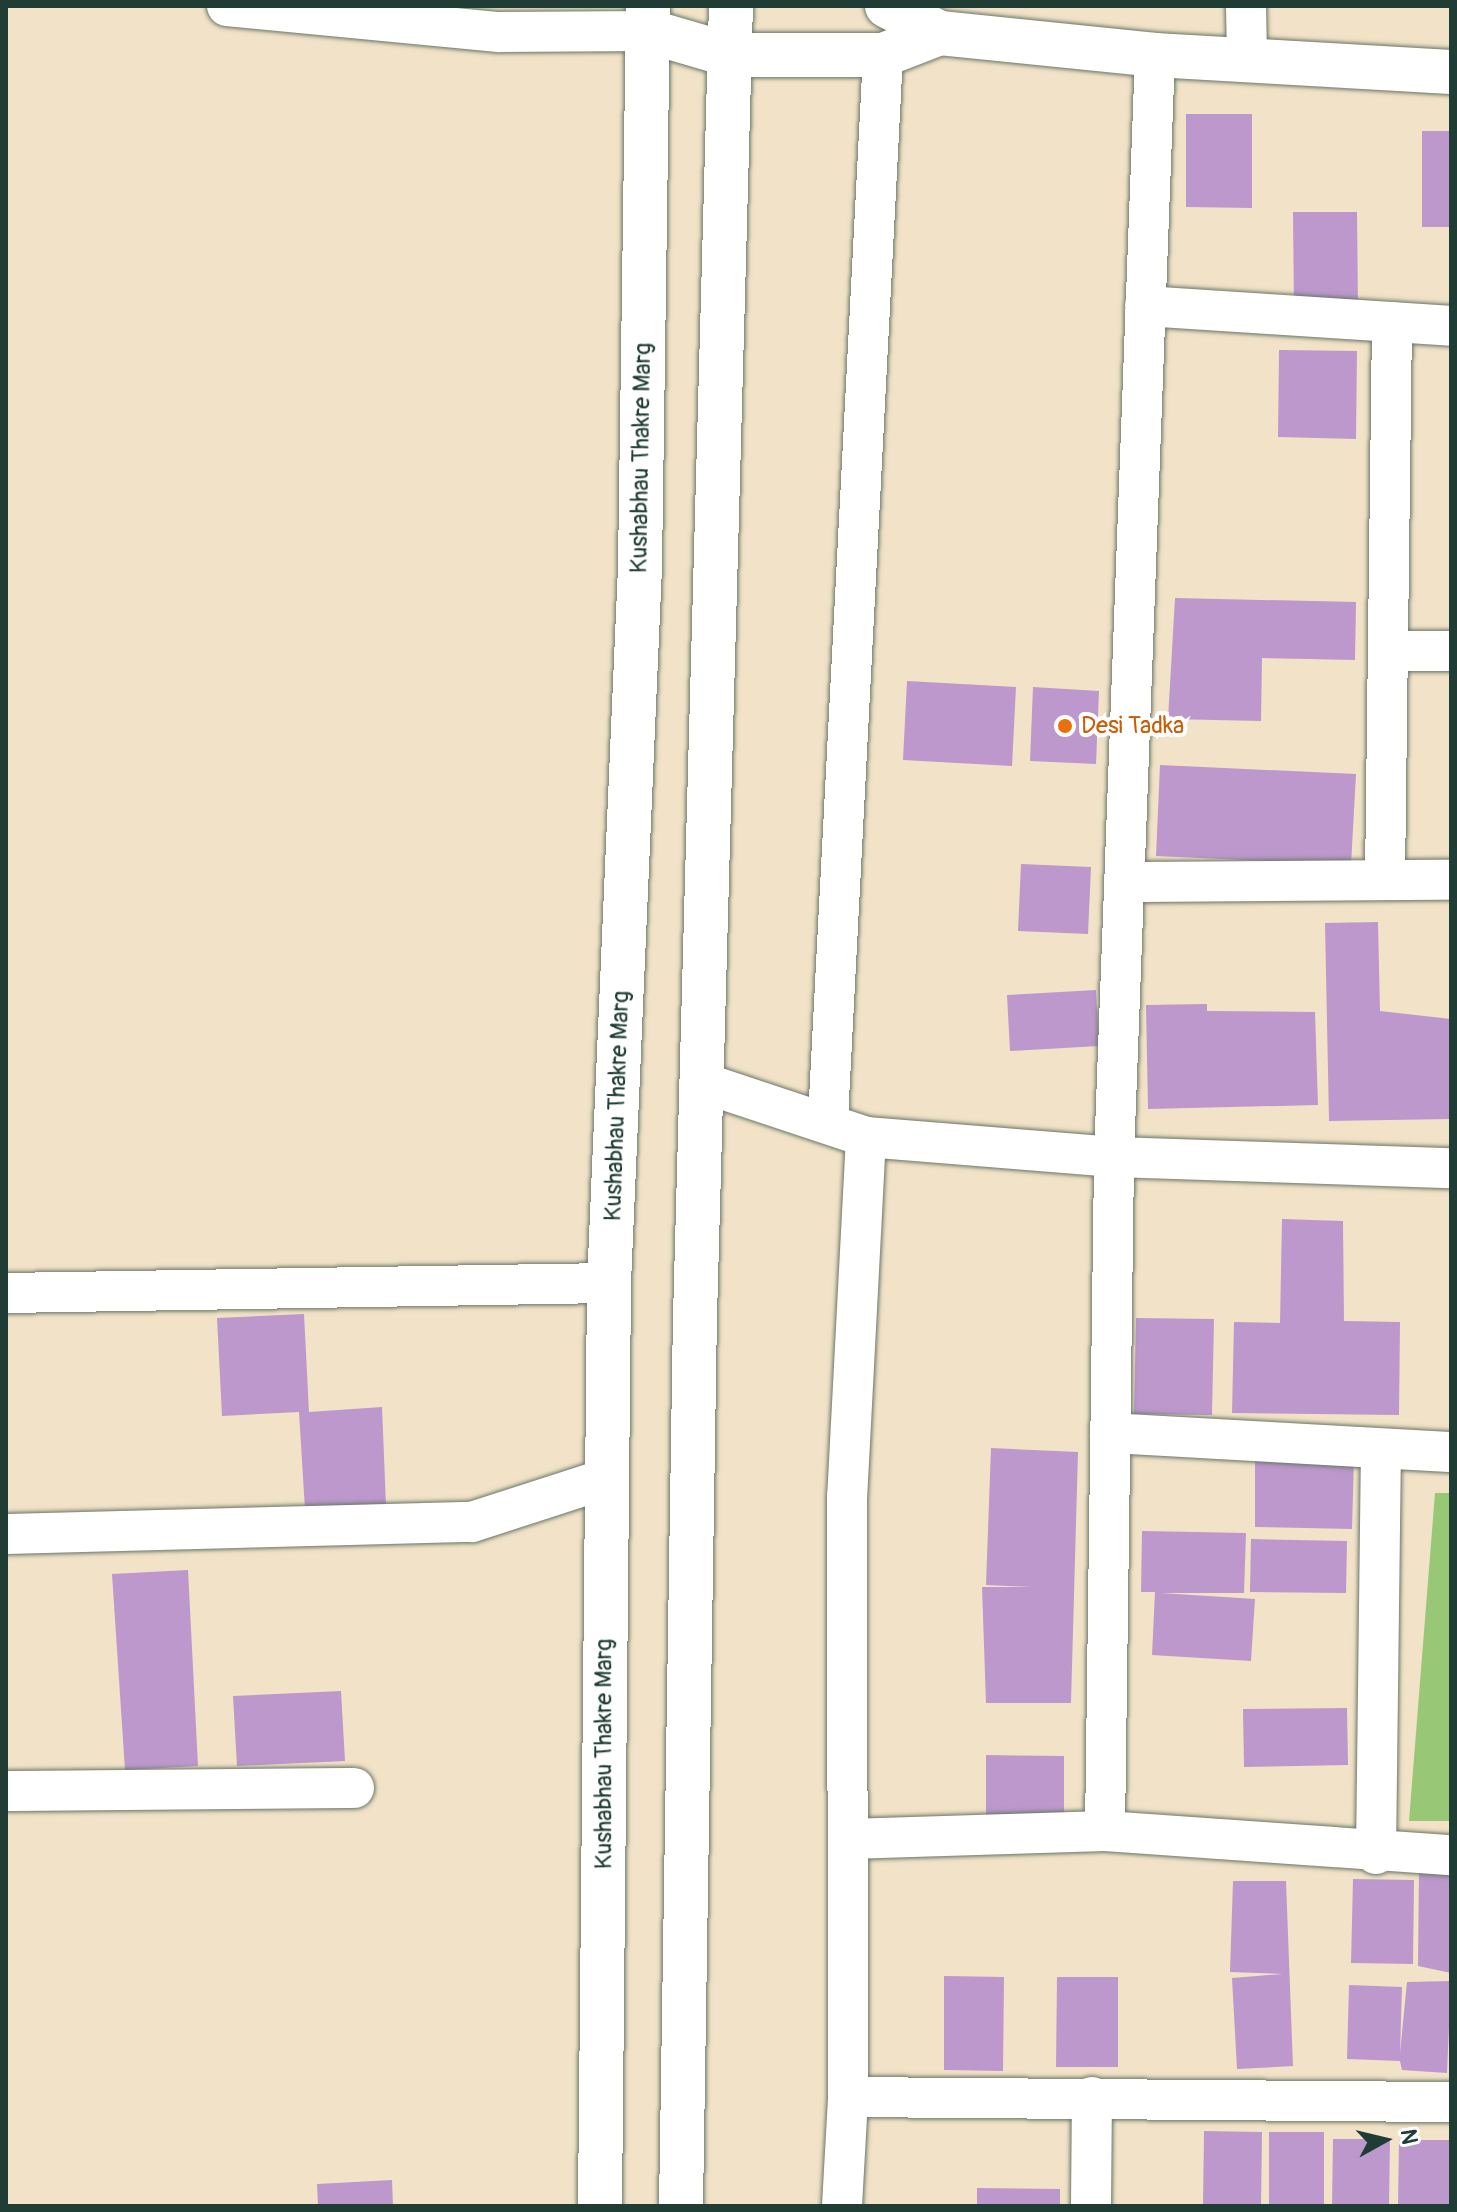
<!DOCTYPE html>
<style>
body{margin:0}
#map{position:relative;width:1457px;height:2212px;overflow:hidden;background:#f2e3c8;font-family:Pangolin,sans-serif}
div>[style]{position:absolute}
.green>*{inset:0;background:#98c776}
.building>*{inset:0;background:#bc98cc}
.roads{filter:drop-shadow(0 0 2px #697768) drop-shadow(0 0 2px #697768)}
.street>*{height:40px;margin:-20px;padding:0 20px;transform-origin:20px;border-radius:20px;background:#fff}
.secondary>*{height:44px;margin:-22px;padding:0 22px;transform-origin:22px;border-radius:22px;background:#fff}
.dots>*{width:22px;height:22px;translate:-50% -50%;box-sizing:border-box;border:4px solid #fff;border-radius:50%}
span{translate:-50% -50%;white-space:nowrap;text-align:center;line-height:1.15;-webkit-text-stroke:8px #fff;paint-order:stroke}
.street-label{font-size:24px;color:#1f3d34}
.food-label{font-size:24px;color:#c56008}
.left{translate:0 -50%;text-align:left}
.frame{position:absolute;inset:0;border:8px solid #1f3d34;pointer-events:none}
.north{position:absolute;left:1345px;top:2100px;width:80px;height:80px;-webkit-text-stroke:6px #fff;paint-order:stroke;rotate:82deg;font-size:22px;font-weight:700;line-height:32px;text-align:center;color:#1f3d34}
.north::after{content:'';display:block;margin:auto;width:28px;height:36px;background:#1f3d34;clip-path:polygon(50% 0,100% 100%,50% 72%,0 100%)}
</style>
<div id="map">
<div class="green">
<div style="clip-path:polygon(1435px 1493px,1451px 1493px,1451px 1821px,1409px 1821px)"></div>
</div>
<div class="building">
<div style="clip-path:polygon(1186px 114px,1252px 114px,1252px 208px,1186px 207px)"></div>
<div style="clip-path:polygon(1422px 131px,1451px 131px,1451px 227px,1422px 227px)"></div>
<div style="clip-path:polygon(1293px 212px,1357px 212px,1358px 309px,1294px 310px)"></div>
<div style="clip-path:polygon(1279px 350px,1357px 351px,1356px 439px,1278px 437px)"></div>
<div style="clip-path:polygon(1175px 598px,1356px 602px,1355px 660px,1262px 658px,1261px 721px,1168px 719px)"></div>
<div style="clip-path:polygon(907px 681px,1016px 687px,1012px 766px,903px 760px)"></div>
<div style="clip-path:polygon(1033px 687px,1099px 691px,1096px 764px,1030px 761px)"></div>
<div style="clip-path:polygon(1160px 765px,1356px 774px,1351px 865px,1156px 856px)"></div>
<div style="clip-path:polygon(1021px 864px,1091px 867px,1088px 934px,1018px 931px)"></div>
<div style="clip-path:polygon(1378px 922px,1380px 1011px,1451px 1019px,1451px 1119px,1329px 1121px,1325px 923px)"></div>
<div style="clip-path:polygon(1096px 990px,1099px 1046px,1010px 1051px,1007px 995px)"></div>
<div style="clip-path:polygon(1207px 1004px,1207px 1011px,1315px 1012px,1318px 1105px,1148px 1109px,1146px 1005px)"></div>
<div style="clip-path:polygon(1282px 1219px,1343px 1221px,1344px 1321px,1400px 1322px,1399px 1415px,1232px 1413px,1234px 1322px,1280px 1323px)"></div>
<div style="clip-path:polygon(304px 1314px,309px 1412px,382px 1407px,386px 1506px,305px 1510px,299px 1412px,222px 1416px,217px 1318px)"></div>
<div style="clip-path:polygon(1136px 1318px,1214px 1319px,1212px 1415px,1134px 1414px)"></div>
<div style="clip-path:polygon(991px 1448px,1078px 1452px,1071px 1703px,986px 1703px,982px 1587px,1032px 1587px,986px 1585px)"></div>
<div style="clip-path:polygon(1255px 1458px,1354px 1460px,1352px 1529px,1255px 1527px)"></div>
<div style="clip-path:polygon(1142px 1531px,1246px 1533px,1244px 1593px,1161px 1593px,1255px 1599px,1251px 1661px,1152px 1655px,1155px 1592px,1141px 1592px)"></div>
<div style="clip-path:polygon(1251px 1539px,1347px 1541px,1346px 1593px,1250px 1592px)"></div>
<div style="clip-path:polygon(188px 1570px,198px 1766px,125px 1770px,112px 1574px)"></div>
<div style="clip-path:polygon(341px 1691px,345px 1761px,237px 1766px,233px 1696px)"></div>
<div style="clip-path:polygon(1347px 1708px,1348px 1765px,1244px 1767px,1243px 1709px)"></div>
<div style="clip-path:polygon(986px 1755px,1064px 1756px,1064px 1816px,986px 1815px)"></div>
<div style="clip-path:polygon(1419px 1869px,1451px 1870px,1451px 1973px,1418px 1966px)"></div>
<div style="clip-path:polygon(1353px 1879px,1414px 1880px,1413px 1964px,1351px 1963px)"></div>
<div style="clip-path:polygon(1233px 1881px,1286px 1881px,1293px 2066px,1237px 2069px,1232px 1978px,1283px 1974px,1230px 1972px)"></div>
<div style="clip-path:polygon(944px 1976px,1004px 1977px,1003px 2071px,944px 2070px)"></div>
<div style="clip-path:polygon(1057px 1977px,1118px 1977px,1118px 2067px,1056px 2067px)"></div>
<div style="clip-path:polygon(1451px 1981px,1447px 2073px,1402px 2070px,1400px 2061px,1347px 2059px,1349px 1985px,1402px 1987px,1400px 2053px,1407px 1982px)"></div>
<div style="clip-path:polygon(1204px 2131px,1262px 2132px,1261px 2206px,1203px 2206px)"></div>
<div style="clip-path:polygon(1269px 2132px,1324px 2132px,1324px 2206px,1269px 2206px)"></div>
<div style="clip-path:polygon(1333px 2139px,1390px 2139px,1389px 2206px,1332px 2206px)"></div>
<div style="clip-path:polygon(1399px 2140px,1451px 2140px,1451px 2206px,1398px 2206px)"></div>
<div style="clip-path:polygon(392px 2180px,393px 2206px,318px 2206px,317px 2184px)"></div>
<div style="clip-path:polygon(977px 2188px,1060px 2189px,1060px 2206px,977px 2206px)"></div>
</div>
<div class="roads">
<div class="street">
<div style="left:227px;top:6px;width:273px;rotate:5.5deg"></div>
<div style="left:499px;top:32px;width:149px;rotate:-0.4deg"></div>
<div style="left:1246px;top:6px;width:54px;rotate:88.9deg"></div>
<div style="left:1145px;top:306px;width:307px;rotate:3.7deg"></div>
<div style="left:1388px;top:651px;width:63px"></div>
<div style="left:1385px;top:879px;width:557px;rotate:-89.28deg"></div>
<div style="left:1128px;top:882px;width:323px;rotate:-0.4deg"></div>
<div style="left:701px;top:1082px;width:174px;rotate:18.4deg"></div>
<div style="left:866px;top:1137px;width:249px;rotate:4.6deg"></div>
<div style="left:1114px;top:1157px;width:337px;rotate:1.9deg"></div>
<div style="left:828px;top:1119px;width:1065px;rotate:-87.04deg"></div>
<div style="left:866px;top:1137px;width:360px;rotate:93deg"></div>
<div style="left:847px;top:1496px;width:601px;rotate:89.9deg"></div>
<div style="left:848px;top:2097px;width:603px;rotate:0.48deg"></div>
<div style="left:6px;top:1293px;width:603px;rotate:-0.95deg"></div>
<div style="left:1110px;top:1433px;width:342px;rotate:3.2deg"></div>
<div style="left:6px;top:1534px;width:466px;rotate:-1.5deg"></div>
<div style="left:472px;top:1522px;width:140px;rotate:-17.9deg"></div>
<div style="left:6px;top:1791px;width:348px;rotate:-0.5deg"></div>
<div style="left:1105px;top:1831px;width:674px;rotate:-89.23deg"></div>
<div style="left:1114px;top:1157px;width:1103px;rotate:-87.87deg"></div>
<div style="left:848px;top:1839px;width:257px;rotate:-1.8deg"></div>
<div style="left:1105px;top:1831px;width:347px;rotate:4deg"></div>
<div style="left:1376px;top:1854px;width:402px;rotate:-89.3deg"></div>
<div style="left:842px;top:2206px;width:109px;rotate:-86.8deg"></div>
<div style="left:1091px;top:2206px;width:109px;rotate:-89.5deg"></div>
</div>
<div class="secondary">
<div style="left:887px;top:6px;width:59px;rotate:27deg"></div>
<div style="left:940px;top:33px;width:216px;rotate:5.8deg"></div>
<div style="left:1155px;top:55px;width:296px;rotate:3.3deg"></div>
<div style="left:648px;top:31px;width:85px;rotate:16.3deg"></div>
<div style="left:730px;top:55px;width:153px"></div>
<div style="left:883px;top:55px;width:61px;rotate:-21.1deg"></div>
<div style="left:600px;top:2206px;width:923px;rotate:-89.44deg"></div>
<div style="left:609px;top:1283px;width:718px;rotate:-87.52deg"></div>
<div style="left:640px;top:566px;width:560px;rotate:-89.18deg"></div>
<div style="left:681px;top:2206px;width:889px;rotate:-89.1deg"></div>
<div style="left:695px;top:1317px;width:1311px;rotate:-88.43deg"></div>
</div>
</div>
<div class="dots">
<div style="left:1065px;top:726px;background:#e8710a"></div>
</div>
<div class="street-label">
<span style="left:641px;top:458px;rotate:-89deg">Kushabhau Thakre Marg</span>
<span style="left:617px;top:1106px;rotate:-88deg">Kushabhau Thakre Marg</span>
<span style="left:604px;top:1754px;rotate:-90deg">Kushabhau Thakre Marg</span>
</div>
<div class="food-label">
<span class="left" style="left:1081px;top:726px">Desi Tadka</span>
</div>
<div class="frame"></div>
<div class="north">N</div>
</div>
